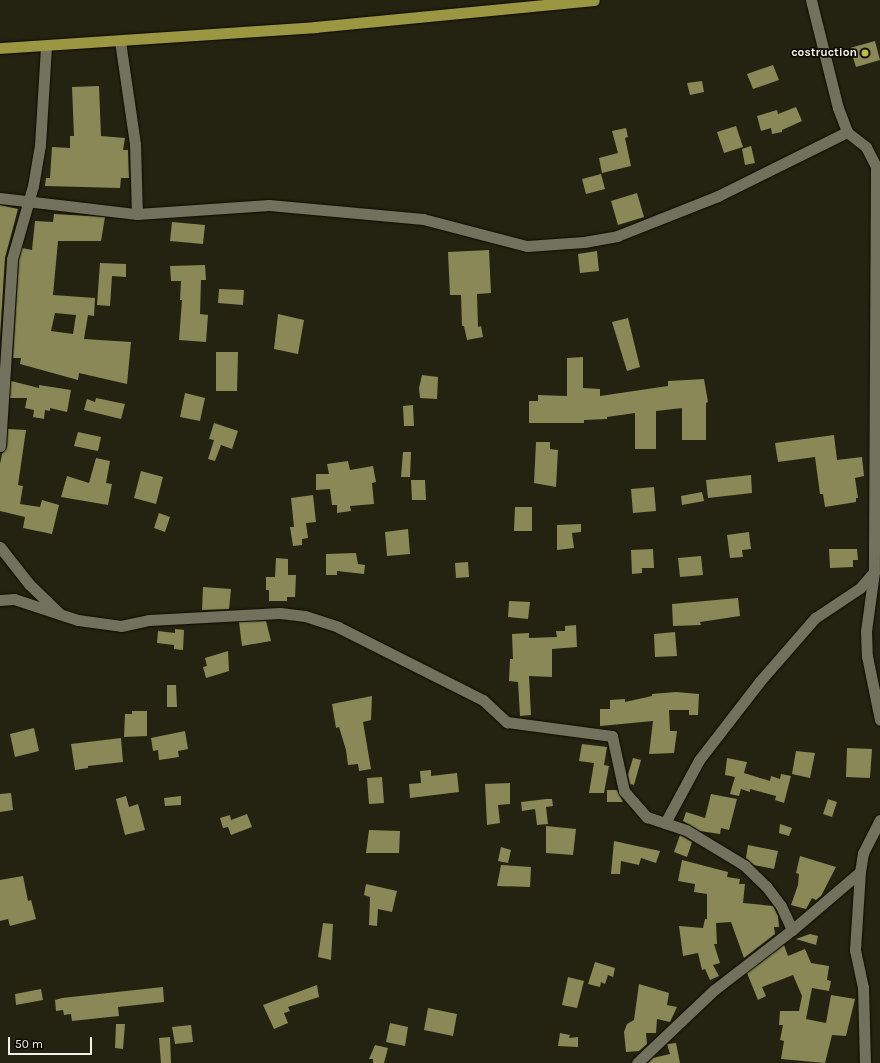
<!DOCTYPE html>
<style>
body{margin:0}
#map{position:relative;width:880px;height:1063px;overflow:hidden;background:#242311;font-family:Karla,sans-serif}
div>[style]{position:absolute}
.building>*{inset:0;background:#8b8857}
.roads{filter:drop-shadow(0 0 1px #0d0c01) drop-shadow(0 0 1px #0d0c01)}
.minor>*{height:11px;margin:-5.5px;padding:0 5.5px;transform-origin:5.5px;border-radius:5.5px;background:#72715d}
.primary>*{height:11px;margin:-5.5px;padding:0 5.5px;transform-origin:5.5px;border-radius:5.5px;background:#9b9642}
.dots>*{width:11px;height:11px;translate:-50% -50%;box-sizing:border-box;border:2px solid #0c0c05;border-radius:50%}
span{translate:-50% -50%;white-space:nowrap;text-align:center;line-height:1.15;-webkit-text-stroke:3.5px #0c0c05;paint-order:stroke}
.poi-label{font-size:12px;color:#f2f2e6;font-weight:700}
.right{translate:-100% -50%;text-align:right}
.scale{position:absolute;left:8px;top:1037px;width:84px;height:18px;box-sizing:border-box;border:2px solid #f2f2e6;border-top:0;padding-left:5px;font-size:12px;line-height:14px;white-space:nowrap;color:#f2f2e6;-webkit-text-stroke:3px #0c0c05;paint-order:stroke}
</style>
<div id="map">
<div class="building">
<div style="clip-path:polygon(875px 41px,880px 60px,856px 67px,850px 48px)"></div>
<div style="clip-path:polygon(773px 65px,779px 80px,753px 89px,747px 74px)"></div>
<div style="clip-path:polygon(702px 81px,704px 92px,690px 95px,687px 83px)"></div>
<div style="clip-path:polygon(99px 86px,101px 136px,125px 138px,123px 150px,128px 150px,129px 178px,121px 178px,120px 188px,45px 186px,46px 178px,50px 178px,52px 147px,70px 148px,70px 136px,74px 136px,72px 87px)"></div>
<div style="clip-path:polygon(796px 107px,802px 121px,782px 130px,782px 132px,772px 134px,771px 128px,761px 131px,757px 116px,777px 110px,778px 114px)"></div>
<div style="clip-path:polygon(736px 126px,743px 147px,724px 153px,717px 132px)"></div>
<div style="clip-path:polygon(626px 128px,628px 137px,625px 138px,631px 166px,602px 173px,599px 158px,618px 153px,612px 131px)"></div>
<div style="clip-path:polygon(751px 146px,755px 163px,745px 165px,742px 149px)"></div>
<div style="clip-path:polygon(601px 174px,605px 189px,586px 194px,582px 179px)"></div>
<div style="clip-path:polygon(637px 193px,644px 217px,618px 225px,611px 201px)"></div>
<div style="clip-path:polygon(0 205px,18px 209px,5px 258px,0 337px)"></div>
<div style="clip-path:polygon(evenodd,54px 214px,105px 217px,101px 241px,58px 241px,53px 295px,95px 298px,94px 316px,88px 315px,84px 339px,131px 342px,127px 384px,79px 373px,78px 380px,20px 364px,21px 358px,13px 358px,19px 260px,22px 248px,32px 250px,35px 221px,53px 222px,54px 214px,55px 313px,76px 315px,73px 334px,51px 331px,55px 313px)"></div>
<div style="clip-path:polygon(172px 222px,205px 225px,203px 244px,170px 241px)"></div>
<div style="clip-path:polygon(489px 250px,491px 293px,477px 294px,478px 327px,481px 326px,483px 337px,467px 340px,464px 326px,462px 326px,461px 295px,450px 295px,448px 252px)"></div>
<div style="clip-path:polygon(597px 251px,599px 271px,580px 273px,578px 254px)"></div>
<div style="clip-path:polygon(100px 263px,126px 264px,126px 277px,112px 276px,110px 306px,97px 305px)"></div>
<div style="clip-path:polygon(205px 265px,206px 280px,201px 280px,200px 314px,208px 315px,206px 342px,179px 340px,182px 300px,180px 300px,181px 281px,171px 281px,170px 266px)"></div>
<div style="clip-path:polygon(219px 289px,244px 290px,243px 305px,218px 303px)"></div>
<div style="clip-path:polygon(278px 314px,304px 320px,298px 354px,274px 349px)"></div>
<div style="clip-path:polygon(628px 318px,640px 367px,627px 371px,612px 322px)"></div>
<div style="clip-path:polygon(216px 352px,238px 352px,237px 391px,216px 391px)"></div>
<div style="clip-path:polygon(583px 357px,583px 388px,600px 389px,600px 396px,668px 386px,668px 381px,704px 379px,708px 402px,706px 403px,706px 440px,682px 440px,682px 408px,656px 411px,656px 449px,635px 449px,635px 413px,607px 417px,607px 419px,584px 420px,584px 423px,529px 423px,529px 401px,538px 401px,538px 395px,567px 396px,567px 358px)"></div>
<div style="clip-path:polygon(422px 375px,438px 377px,437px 399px,420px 398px,419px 388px)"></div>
<div style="clip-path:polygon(11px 381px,39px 388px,39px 385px,71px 390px,67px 412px,50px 408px,50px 411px,45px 410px,44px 419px,33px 417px,34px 410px,25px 408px,27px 398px,10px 398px)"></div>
<div style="clip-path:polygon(185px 393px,205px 398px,200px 421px,180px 417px)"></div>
<div style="clip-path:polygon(96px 398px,125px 404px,121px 419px,84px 410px,87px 399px,95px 402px)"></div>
<div style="clip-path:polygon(413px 405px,414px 426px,404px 426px,403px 406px)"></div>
<div style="clip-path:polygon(214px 423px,238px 431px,232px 449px,221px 445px,215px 461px,208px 459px,214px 440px,209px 439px)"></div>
<div style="clip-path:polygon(8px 429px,26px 430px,18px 485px,23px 486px,20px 504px,40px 507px,42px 500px,59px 505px,52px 534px,23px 528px,25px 517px,0 511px,0 464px,2px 454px,7px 447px)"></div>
<div style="clip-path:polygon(78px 432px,101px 437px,98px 451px,74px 446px)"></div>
<div style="clip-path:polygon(834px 435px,837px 460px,862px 457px,864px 476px,855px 478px,858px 498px,856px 498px,856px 502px,825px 507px,823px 494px,820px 494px,815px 457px,778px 462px,775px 443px)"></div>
<div style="clip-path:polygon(536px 442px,550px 442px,550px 449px,558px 450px,556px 487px,534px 483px)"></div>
<div style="clip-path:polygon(403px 452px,411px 452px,410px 477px,401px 477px)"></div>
<div style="clip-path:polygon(96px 458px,110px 461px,106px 483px,112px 484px,108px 505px,61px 497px,67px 476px,89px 483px)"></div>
<div style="clip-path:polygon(348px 461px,350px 470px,373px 466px,376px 482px,372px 483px,374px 504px,350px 506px,351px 511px,337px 513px,337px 505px,332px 505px,330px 489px,316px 490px,316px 474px,329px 474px,327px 464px)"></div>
<div style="clip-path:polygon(141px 471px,163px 477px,156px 504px,134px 498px)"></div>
<div style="clip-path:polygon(751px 475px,752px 493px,708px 498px,706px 480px)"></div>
<div style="clip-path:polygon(411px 480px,425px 480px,426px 500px,412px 500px)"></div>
<div style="clip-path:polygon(654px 487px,656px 511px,633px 513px,631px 489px)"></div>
<div style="clip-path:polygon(702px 492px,704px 501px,682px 505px,681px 496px)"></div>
<div style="clip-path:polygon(313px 495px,316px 522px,306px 523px,308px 538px,302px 539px,302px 545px,293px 546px,290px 527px,294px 527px,291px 498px)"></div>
<div style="clip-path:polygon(515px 507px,532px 507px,532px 531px,514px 531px)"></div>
<div style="clip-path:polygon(159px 513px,170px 517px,165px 532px,154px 528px)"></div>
<div style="clip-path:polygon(581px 524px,581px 532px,572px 533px,574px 548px,557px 550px,557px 525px)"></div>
<div style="clip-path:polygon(408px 529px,410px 554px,387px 556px,385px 532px)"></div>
<div style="clip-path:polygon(749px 532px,751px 549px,742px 550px,743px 557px,730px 558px,727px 535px)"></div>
<div style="clip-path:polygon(653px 549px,654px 568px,642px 568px,642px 573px,632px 574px,631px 550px)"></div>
<div style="clip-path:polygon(829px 549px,857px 549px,858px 560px,853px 560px,853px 567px,830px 568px)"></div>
<div style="clip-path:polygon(356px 553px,358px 564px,365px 565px,364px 574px,337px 571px,337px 575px,326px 575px,326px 554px)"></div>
<div style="clip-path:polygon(701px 556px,703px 575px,680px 577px,678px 558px)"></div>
<div style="clip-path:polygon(276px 558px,288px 559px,288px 575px,296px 575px,295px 597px,287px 597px,287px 601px,269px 601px,269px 590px,266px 590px,266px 577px,275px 577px)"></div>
<div style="clip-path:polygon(468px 562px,469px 577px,456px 578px,455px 563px)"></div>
<div style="clip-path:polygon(203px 587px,231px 589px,229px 609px,202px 610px)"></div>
<div style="clip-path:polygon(738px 598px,740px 616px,700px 622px,701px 625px,673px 626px,672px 604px)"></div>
<div style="clip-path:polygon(509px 601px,530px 602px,528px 619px,508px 617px)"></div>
<div style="clip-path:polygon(266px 621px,271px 641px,242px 646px,239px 622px)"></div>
<div style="clip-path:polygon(576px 625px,577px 647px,552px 649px,552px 677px,529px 676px,531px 715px,520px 716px,518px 682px,509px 681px,510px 659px,513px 659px,512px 634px,529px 633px,529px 638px,557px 637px,556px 631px,565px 631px,565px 626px)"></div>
<div style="clip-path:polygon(175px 629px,184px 630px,183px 650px,174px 649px,174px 645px,157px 643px,158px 631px,175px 633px)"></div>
<div style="clip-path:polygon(675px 632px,677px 656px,655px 657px,654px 634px)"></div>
<div style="clip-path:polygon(228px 651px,229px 671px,206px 678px,203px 667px,207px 666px,205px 658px)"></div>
<div style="clip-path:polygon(167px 685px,176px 685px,177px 707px,167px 707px)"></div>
<div style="clip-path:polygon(676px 692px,699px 694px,698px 715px,689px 715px,689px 710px,669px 710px,670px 731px,677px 731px,674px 753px,649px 754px,653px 721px,600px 726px,600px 709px,610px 709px,610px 700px,625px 699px,625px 702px,652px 696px,652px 694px)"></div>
<div style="clip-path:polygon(372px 696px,371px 720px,363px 722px,371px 769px,359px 771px,358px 764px,348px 765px,346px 750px,339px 727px,336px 728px,332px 704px)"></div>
<div style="clip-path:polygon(132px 711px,147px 711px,147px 736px,124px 737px,125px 714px,132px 714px)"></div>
<div style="clip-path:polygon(34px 728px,39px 751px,15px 757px,10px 734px)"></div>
<div style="clip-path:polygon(185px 731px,188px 749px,178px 751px,179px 757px,159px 760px,158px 750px,153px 751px,151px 738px)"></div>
<div style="clip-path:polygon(121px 738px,123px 762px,88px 766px,88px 768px,75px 770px,71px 744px)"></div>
<div style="clip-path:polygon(582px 744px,607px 747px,604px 765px,609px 766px,604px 793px,589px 793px,594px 763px,579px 761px)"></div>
<div style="clip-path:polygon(847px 748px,872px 749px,870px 778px,846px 777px)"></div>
<div style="clip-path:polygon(796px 751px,815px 753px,810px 778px,792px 774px)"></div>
<div style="clip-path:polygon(633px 758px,641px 760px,634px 785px,630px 784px,628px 775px)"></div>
<div style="clip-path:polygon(727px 758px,747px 762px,744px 773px,770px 781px,771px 776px,780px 779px,781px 774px,791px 776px,784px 803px,775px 800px,776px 796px,750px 789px,750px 792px,741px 789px,739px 796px,730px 794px,735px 777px,725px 775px)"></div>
<div style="clip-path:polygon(431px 770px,431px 776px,457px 773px,459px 792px,410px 798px,409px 784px,421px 783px,420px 771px)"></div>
<div style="clip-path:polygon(382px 777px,384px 803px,369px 804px,367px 778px)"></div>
<div style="clip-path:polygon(510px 783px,510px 804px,498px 805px,500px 823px,487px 825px,485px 784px)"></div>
<div style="clip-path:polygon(607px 790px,617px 790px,623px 802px,607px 802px)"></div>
<div style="clip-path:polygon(11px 793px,13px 810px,0 812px,0 794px)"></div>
<div style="clip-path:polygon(711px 794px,737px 799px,729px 830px,721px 828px,720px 834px,700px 831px,683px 821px,686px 812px,705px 818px)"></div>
<div style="clip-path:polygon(126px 796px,129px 807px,138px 804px,145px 830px,125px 835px,116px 799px)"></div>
<div style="clip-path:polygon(181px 796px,181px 805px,165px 806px,164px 798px)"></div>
<div style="clip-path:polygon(546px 799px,552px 799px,553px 806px,546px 807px,548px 824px,537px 825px,535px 809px,522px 811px,521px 802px)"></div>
<div style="clip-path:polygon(828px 799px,837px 802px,832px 817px,823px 814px)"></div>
<div style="clip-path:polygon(247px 814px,252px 827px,231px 835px,228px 827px,223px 828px,220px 818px,230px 815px,231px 820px)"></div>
<div style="clip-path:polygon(780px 824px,792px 828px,789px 836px,779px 833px)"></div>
<div style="clip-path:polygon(546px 826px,576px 829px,573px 855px,546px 853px)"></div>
<div style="clip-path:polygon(369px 830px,400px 831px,399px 853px,366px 853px)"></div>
<div style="clip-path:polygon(680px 835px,692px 842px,687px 857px,674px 852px)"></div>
<div style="clip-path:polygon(614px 841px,660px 851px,656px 863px,641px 858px,639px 865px,621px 861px,620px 874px,611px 874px)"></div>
<div style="clip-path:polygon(748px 845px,778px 851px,774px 869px,754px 865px,746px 858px)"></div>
<div style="clip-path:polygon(501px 847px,511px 850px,508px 863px,498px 861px)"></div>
<div style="clip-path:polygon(800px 856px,836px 867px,821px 896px,816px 900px,812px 898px,806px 909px,791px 905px,798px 885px,799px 874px,796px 873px)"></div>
<div style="clip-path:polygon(682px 860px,728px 872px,727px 877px,740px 879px,739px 884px,745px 884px,743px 903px,773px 906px,778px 916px,779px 927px,774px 927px,775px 934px,744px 958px,731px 922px,716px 923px,717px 944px,714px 944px,720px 963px,713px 965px,719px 976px,710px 980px,705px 969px,702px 970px,698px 953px,683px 956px,679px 926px,703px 928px,705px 919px,707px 919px,707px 894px,694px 892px,695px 884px,678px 881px)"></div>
<div style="clip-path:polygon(501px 865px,531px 867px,530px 887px,497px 886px)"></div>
<div style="clip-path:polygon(23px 876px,28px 901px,31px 900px,36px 919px,10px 926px,8px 919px,0 921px,0 880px)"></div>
<div style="clip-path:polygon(366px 884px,397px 891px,392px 912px,378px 909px,377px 926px,369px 925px,370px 897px,364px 895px)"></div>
<div style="clip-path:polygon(323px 923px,333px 924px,331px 960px,318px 957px)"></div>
<div style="clip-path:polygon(810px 934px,818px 936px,816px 945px,796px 939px)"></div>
<div style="clip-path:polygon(784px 945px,788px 956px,805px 949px,811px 963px,829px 966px,827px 980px,831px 981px,829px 991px,812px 988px,806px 1019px,826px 1023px,831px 995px,855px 999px,846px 1036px,832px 1035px,825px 1063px,781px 1059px,784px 1041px,780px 1040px,783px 1025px,779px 1025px,780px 1011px,799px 1011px,802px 996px,793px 975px,762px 987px,766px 996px,758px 1000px,747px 973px)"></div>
<div style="clip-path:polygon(595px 962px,615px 968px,613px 977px,608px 975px,605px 984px,601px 982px,600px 987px,588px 984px)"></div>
<div style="clip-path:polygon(568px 977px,584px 981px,577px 1008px,562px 1005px)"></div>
<div style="clip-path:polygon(639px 984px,669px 993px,667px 1005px,677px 1007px,670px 1022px,657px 1019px,656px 1033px,646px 1033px,647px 1044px,639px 1051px,626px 1052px,624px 1032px,627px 1024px,634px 1020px)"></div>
<div style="clip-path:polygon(317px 985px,319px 997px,288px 1007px,290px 1011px,284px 1013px,288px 1023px,274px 1029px,263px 1005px)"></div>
<div style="clip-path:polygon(163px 987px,164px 1002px,118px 1007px,119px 1016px,72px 1021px,71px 1014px,64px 1015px,63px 1010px,56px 1011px,55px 1000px,62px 998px)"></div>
<div style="clip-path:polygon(41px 989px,43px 1000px,16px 1005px,15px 994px)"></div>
<div style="clip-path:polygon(428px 1008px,457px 1014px,453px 1036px,424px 1030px)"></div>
<div style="clip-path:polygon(390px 1023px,408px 1027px,405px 1046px,386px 1042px)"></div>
<div style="clip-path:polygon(116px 1024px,125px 1024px,123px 1049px,115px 1048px)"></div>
<div style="clip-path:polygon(191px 1025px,193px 1042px,175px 1044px,172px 1027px)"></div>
<div style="clip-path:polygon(560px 1033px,570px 1035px,569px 1038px,578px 1037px,578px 1047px,558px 1046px)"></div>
<div style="clip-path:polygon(170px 1037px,171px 1063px,161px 1063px,159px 1038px)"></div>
<div style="clip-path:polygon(676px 1043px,680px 1063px,648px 1063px,653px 1058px,670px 1054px,667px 1044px)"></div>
<div style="clip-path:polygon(375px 1045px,388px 1048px,384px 1063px,373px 1063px,373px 1059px,369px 1059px)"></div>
</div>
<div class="roads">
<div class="minor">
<div style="left:811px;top:0;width:111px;rotate:76deg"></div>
<div style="left:838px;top:108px;width:26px;rotate:69deg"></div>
<div style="left:847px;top:132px;width:24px;rotate:38deg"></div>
<div style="left:866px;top:147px;width:22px;rotate:63deg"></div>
<div style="left:876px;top:167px;width:405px;rotate:90.3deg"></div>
<div style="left:874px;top:572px;width:60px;rotate:97.7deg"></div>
<div style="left:866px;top:631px;width:25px;rotate:88deg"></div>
<div style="left:867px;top:656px;width:65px;rotate:78.5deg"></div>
<div style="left:120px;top:41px;width:104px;rotate:81.7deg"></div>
<div style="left:135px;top:144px;width:70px;rotate:88.4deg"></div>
<div style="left:0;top:198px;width:138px;rotate:6.7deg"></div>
<div style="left:137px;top:214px;width:132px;rotate:-3.9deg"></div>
<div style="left:269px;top:205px;width:155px;rotate:5.2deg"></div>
<div style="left:423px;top:219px;width:107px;rotate:14.6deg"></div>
<div style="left:527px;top:246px;width:57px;rotate:-4deg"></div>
<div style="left:584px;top:242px;width:34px;rotate:-10deg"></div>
<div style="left:617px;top:236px;width:109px;rotate:-21.6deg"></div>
<div style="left:718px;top:196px;width:144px;rotate:-26.4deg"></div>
<div style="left:0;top:446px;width:187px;rotate:-86.3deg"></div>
<div style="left:12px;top:259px;width:76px;rotate:-74deg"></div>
<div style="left:33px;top:186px;width:42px;rotate:-80.3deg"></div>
<div style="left:40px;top:145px;width:99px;rotate:-86.5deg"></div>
<div style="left:0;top:547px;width:47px;rotate:51.9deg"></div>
<div style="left:29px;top:584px;width:42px;rotate:44deg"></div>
<div style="left:0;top:600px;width:14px;rotate:-4deg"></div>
<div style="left:14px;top:599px;width:67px;rotate:18.2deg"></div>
<div style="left:78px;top:620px;width:43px;rotate:7.9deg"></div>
<div style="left:121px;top:626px;width:29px;rotate:-12deg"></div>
<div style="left:149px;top:620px;width:131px;rotate:-3.1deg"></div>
<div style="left:280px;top:613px;width:25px;rotate:7deg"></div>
<div style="left:305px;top:616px;width:35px;rotate:18deg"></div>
<div style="left:338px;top:627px;width:162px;rotate:26.7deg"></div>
<div style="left:483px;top:700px;width:33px;rotate:43deg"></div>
<div style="left:507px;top:722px;width:106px;rotate:7.6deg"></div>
<div style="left:612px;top:736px;width:56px;rotate:77.7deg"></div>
<div style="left:624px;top:791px;width:35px;rotate:49deg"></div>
<div style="left:647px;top:817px;width:41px;rotate:18.4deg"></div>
<div style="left:686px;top:830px;width:68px;rotate:31.1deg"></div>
<div style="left:744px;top:865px;width:30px;rotate:44deg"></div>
<div style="left:766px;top:886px;width:25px;rotate:53deg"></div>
<div style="left:781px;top:906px;width:26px;rotate:65deg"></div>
<div style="left:665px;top:823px;width:72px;rotate:-61.6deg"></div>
<div style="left:699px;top:760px;width:100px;rotate:-52.3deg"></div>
<div style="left:760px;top:681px;width:84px;rotate:-48.9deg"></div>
<div style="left:815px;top:618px;width:54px;rotate:-33.7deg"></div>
<div style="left:860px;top:588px;width:21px;rotate:-49deg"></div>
<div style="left:860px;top:872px;width:78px;rotate:93.7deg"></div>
<div style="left:855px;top:950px;width:38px;rotate:78deg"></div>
<div style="left:863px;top:987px;width:76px;rotate:88.5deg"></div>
<div style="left:637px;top:1063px;width:106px;rotate:-43.5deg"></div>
<div style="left:714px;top:990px;width:98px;rotate:-37.6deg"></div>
<div style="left:792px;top:930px;width:89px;rotate:-40.5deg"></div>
<div style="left:860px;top:872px;width:19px;rotate:-81deg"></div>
<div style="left:863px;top:853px;width:37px;rotate:-63deg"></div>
</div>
<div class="primary">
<div style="left:0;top:48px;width:316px;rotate:-3.8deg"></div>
<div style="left:315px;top:27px;width:280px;rotate:-5.5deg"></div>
</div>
</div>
<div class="dots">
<div style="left:865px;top:53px;background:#c4bc3d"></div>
</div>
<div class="poi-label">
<span class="right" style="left:857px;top:53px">costruction</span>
</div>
<div class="scale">50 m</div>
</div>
